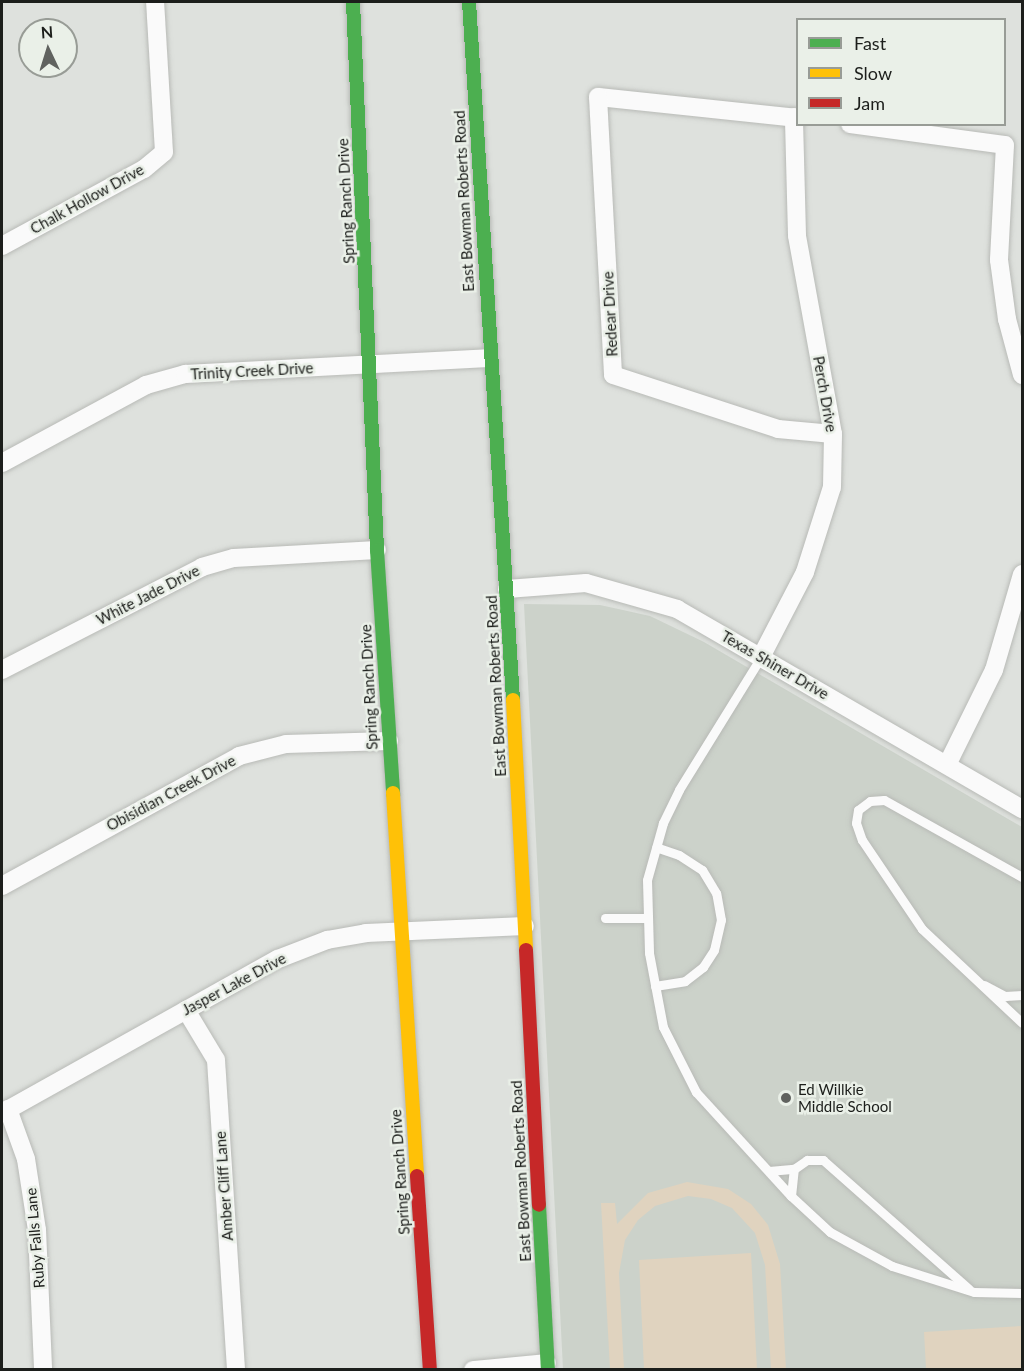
<!DOCTYPE html>
<style>
body{margin:0}
#map{position:relative;width:1024px;height:1371px;overflow:hidden;background:#dee1dd;font-family:Lato,sans-serif}
div>[style]{position:absolute}
.built>*{inset:0;background:#ccd2ca}
.green>*{inset:0;background:#e0d3bf}
.roads{filter:drop-shadow(0 0 2px #b8bab6) drop-shadow(0 0 2px #b8bab6)}
.lane>*{height:9px;margin:-4.5px;padding:0 4.5px;transform-origin:4.5px;border-radius:4.5px;background:#fafafa}
.street>*{height:18px;margin:-9px;padding:0 9px;transform-origin:9px;border-radius:9px;background:#fafafa}
.fast>*{height:14px;margin:-7px;padding:0 7px;transform-origin:7px;border-radius:7px;background:#4caf50}
.slow>*{height:14px;margin:-7px;padding:0 7px;transform-origin:7px;border-radius:7px;background:#ffc107}
.jam>*{height:14px;margin:-7px;padding:0 7px;transform-origin:7px;border-radius:7px;background:#c62828}
.dots>*{width:16px;height:16px;translate:-50% -50%;box-sizing:border-box;border:3px solid #eaf0e8;border-radius:50%}
span{translate:-50% -50%;white-space:nowrap;text-align:center;line-height:1.15;-webkit-text-stroke:5px #eaf0e8;paint-order:stroke}
.street-label{font-size:15px;color:#1c1e1b}
.poi-label{font-size:15px;color:#1c1e1b}
.left{translate:0 -50%;text-align:left}
.frame{position:absolute;inset:0;border:3px solid #1c1e1b;pointer-events:none}
.legend{position:absolute;left:796px;top:18px;width:210px;height:108px;box-sizing:border-box;background:#eaf0e8;border:2px solid #989c96;margin:0;padding:8px 10px;list-style:none;font-size:18px;color:#1c1e1b}
.legend li{display:flex;align-items:center;gap:12px;height:30px}
.legend b{width:30px;border:2px solid #989c96}
.north{position:absolute;left:18px;top:18px;width:60px;height:60px;box-sizing:border-box;background:#eaf0e8;border:2px solid #989c96;border-radius:50%;rotate:356deg;font-size:16px;font-weight:700;line-height:24px;text-align:center;color:#1c1e1b}
.north::after{content:'';display:block;margin:auto;width:21px;height:27px;background:#60625f;clip-path:polygon(50% 0,100% 100%,50% 72%,0 100%)}
</style>
<div id="map">
<div class="built">
<div style="clip-path:polygon(524px 604px,600px 605px,650px 616px,704px 642px,1022px 827px,1022px 1369px,563px 1369px)"></div>
</div>
<div class="green">
<div style="clip-path:polygon(687px 1182px,728px 1189px,751px 1204px,768px 1225px,780px 1264px,786px 1369px,771px 1369px,765px 1265px,755px 1233px,732px 1208px,711px 1199px,688px 1196px,655px 1206px,638px 1220px,625px 1240px,619px 1273px,624px 1369px,610px 1369px,601px 1203px,615px 1203px,617px 1224px,648px 1193px)"></div>
<div style="clip-path:polygon(751px 1253px,757px 1369px,644px 1369px,639px 1260px)"></div>
<div style="clip-path:polygon(1022px 1326px,1022px 1369px,926px 1369px,924px 1332px)"></div>
</div>
<div class="roads">
<div class="lane">
<div style="left:761px;top:657px;width:156px;rotate:121.7deg"></div>
<div style="left:679px;top:790px;width:37px;rotate:116deg"></div>
<div style="left:663px;top:823px;width:59px;rotate:105.7deg"></div>
<div style="left:647px;top:880px;width:73px;rotate:88.4deg"></div>
<div style="left:649px;top:953px;width:75px;rotate:79.3deg"></div>
<div style="left:663px;top:1027px;width:73px;rotate:63.1deg"></div>
<div style="left:696px;top:1092px;width:141px;rotate:47.6deg"></div>
<div style="left:791px;top:1196px;width:53px;rotate:42.7deg"></div>
<div style="left:830px;top:1232px;width:71px;rotate:28.7deg"></div>
<div style="left:892px;top:1266px;width:86px;rotate:17.6deg"></div>
<div style="left:974px;top:1292px;width:48px;rotate:1.2deg"></div>
<div style="left:1022px;top:877px;width:158px;rotate:-150.8deg"></div>
<div style="left:884px;top:800px;width:14px;rotate:176deg"></div>
<div style="left:870px;top:801px;width:15px;rotate:143deg"></div>
<div style="left:858px;top:810px;width:13px;rotate:99deg"></div>
<div style="left:856px;top:823px;width:18px;rotate:71deg"></div>
<div style="left:862px;top:840px;width:107px;rotate:56deg"></div>
<div style="left:922px;top:929px;width:137px;rotate:43.2deg"></div>
<div style="left:605px;top:918px;width:43px"></div>
<div style="left:984px;top:985px;width:24px;rotate:28deg"></div>
<div style="left:1005px;top:996px;width:17px;rotate:-3deg"></div>
<div style="left:655px;top:986px;width:30px;rotate:-9deg"></div>
<div style="left:685px;top:981px;width:23px;rotate:-38deg"></div>
<div style="left:703px;top:967px;width:20px;rotate:-57deg"></div>
<div style="left:714px;top:950px;width:31px;rotate:-77deg"></div>
<div style="left:721px;top:920px;width:27px;rotate:-100deg"></div>
<div style="left:716px;top:893px;width:27px;rotate:-121deg"></div>
<div style="left:702px;top:870px;width:27px;rotate:-147deg"></div>
<div style="left:679px;top:855px;width:24px;rotate:-161deg"></div>
<div style="left:769px;top:1171px;width:25px;rotate:-5deg"></div>
<div style="left:791px;top:1196px;width:27px;rotate:-84deg"></div>
<div style="left:794px;top:1169px;width:16px;rotate:-35deg"></div>
<div style="left:807px;top:1160px;width:16px"></div>
<div style="left:823px;top:1160px;width:195px;rotate:41.5deg"></div>
</div>
<div class="street">
<div style="left:798px;top:118px;width:201px;rotate:-174deg"></div>
<div style="left:598px;top:97px;width:278px;rotate:86.9deg"></div>
<div style="left:613px;top:375px;width:174px;rotate:18.1deg"></div>
<div style="left:778px;top:429px;width:55px;rotate:5.2deg"></div>
<div style="left:850px;top:124px;width:156px;rotate:7.7deg"></div>
<div style="left:1005px;top:145px;width:115px;rotate:93deg"></div>
<div style="left:999px;top:260px;width:60px;rotate:82.3deg"></div>
<div style="left:1007px;top:319px;width:58px;rotate:75deg"></div>
<div style="left:2px;top:246px;width:162px;rotate:-28.5deg"></div>
<div style="left:144px;top:169px;width:26px;rotate:-40deg"></div>
<div style="left:164px;top:152px;width:150px;rotate:-93.4deg"></div>
<div style="left:2px;top:463px;width:164px;rotate:-28.4deg"></div>
<div style="left:146px;top:385px;width:41px;rotate:-15.8deg"></div>
<div style="left:185px;top:374px;width:304px;rotate:-3deg"></div>
<div style="left:507px;top:589px;width:79px;rotate:-4.3deg"></div>
<div style="left:586px;top:583px;width:95px;rotate:15.9deg"></div>
<div style="left:677px;top:609px;width:399px;rotate:30.1deg"></div>
<div style="left:761px;top:657px;width:96px;rotate:-62.6deg"></div>
<div style="left:805px;top:572px;width:89px;rotate:-72.4deg"></div>
<div style="left:832px;top:487px;width:53px;rotate:-88.9deg"></div>
<div style="left:833px;top:434px;width:202px;rotate:-100.3deg"></div>
<div style="left:797px;top:235px;width:118px;rotate:-91.5deg"></div>
<div style="left:2px;top:670px;width:225px;rotate:-27.2deg"></div>
<div style="left:202px;top:567px;width:33px;rotate:-16deg"></div>
<div style="left:234px;top:558px;width:143px;rotate:-3.2deg"></div>
<div style="left:947px;top:765px;width:106px;rotate:-63.7deg"></div>
<div style="left:994px;top:670px;width:100px;rotate:-73.7deg"></div>
<div style="left:2px;top:886px;width:270px;rotate:-28.7deg"></div>
<div style="left:239px;top:756px;width:49px;rotate:-14.3deg"></div>
<div style="left:286px;top:744px;width:103px;rotate:-1.7deg"></div>
<div style="left:186px;top:1010px;width:58px;rotate:59deg"></div>
<div style="left:216px;top:1060px;width:311px;rotate:86.3deg"></div>
<div style="left:8px;top:1109px;width:53px;rotate:70.2deg"></div>
<div style="left:26px;top:1159px;width:72px;rotate:81.2deg"></div>
<div style="left:37px;top:1230px;width:140px;rotate:87.5deg"></div>
<div style="left:2px;top:1113px;width:316px;rotate:-29.2deg"></div>
<div style="left:278px;top:959px;width:53px;rotate:-21.2deg"></div>
<div style="left:327px;top:940px;width:40px;rotate:-10deg"></div>
<div style="left:366px;top:933px;width:159px;rotate:-2.5deg"></div>
<div style="left:473px;top:1370px;width:74px;rotate:-5.4deg"></div>
</div>
<div class="fast">
<div style="left:353px;top:2px;width:549px;rotate:87.49deg"></div>
<div style="left:377px;top:550px;width:244px;rotate:86.2deg"></div>
<div style="left:469px;top:2px;width:699px;rotate:86.39deg"></div>
<div style="left:539px;top:1205px;width:165px;rotate:86.9deg"></div>
</div>
<div class="slow">
<div style="left:513px;top:700px;width:250px;rotate:87deg"></div>
<div style="left:393px;top:793px;width:384px;rotate:86.4deg"></div>
</div>
<div class="jam">
<div style="left:526px;top:950px;width:255px;rotate:87.1deg"></div>
<div style="left:417px;top:1176px;width:194px;rotate:86.2deg"></div>
</div>
</div>
<div class="dots">
<div style="left:786px;top:1098px;background:#60625f"></div>
</div>
<div class="street-label">
<span style="left:87px;top:199px;rotate:-29deg">Chalk Hollow Drive</span>
<span style="left:346px;top:201px;rotate:-93deg">Spring Ranch Drive</span>
<span style="left:464px;top:201px;rotate:-93deg">East Bowman Roberts Road</span>
<span style="left:610px;top:314px;rotate:-93deg">Redear Drive</span>
<span style="left:252px;top:371px;rotate:-3deg">Trinity Creek Drive</span>
<span style="left:825px;top:394px;rotate:80deg">Perch Drive</span>
<span style="left:148px;top:595px;rotate:-27deg">White Jade Drive</span>
<span style="left:775px;top:665px;rotate:30deg">Texas Shiner Drive</span>
<span style="left:496px;top:686px;rotate:-93deg">East Bowman Roberts Road</span>
<span style="left:369px;top:687px;rotate:-93deg">Spring Ranch Drive</span>
<span style="left:171px;top:793px;rotate:-28deg">Obisidian Creek Drive</span>
<span style="left:234px;top:984px;rotate:-28deg">Jasper Lake Drive</span>
<span style="left:521px;top:1171px;rotate:-93deg">East Bowman Roberts Road</span>
<span style="left:400px;top:1172px;rotate:-94deg">Spring Ranch Drive</span>
<span style="left:224px;top:1186px;rotate:-94deg">Amber Cliff Lane</span>
<span style="left:35px;top:1238px;rotate:-95deg">Ruby Falls Lane</span>
</div>
<div class="poi-label">
<span class="left" style="left:798px;top:1098px">Ed Willkie<br>Middle School</span>
</div>
<div class="frame"></div>
<ul class="legend">
<li><b style="height:8px;background:#4caf50"></b>Fast</li>
<li><b style="height:8px;background:#ffc107"></b>Slow</li>
<li><b style="height:8px;background:#c62828"></b>Jam</li>
</ul>
<div class="north">N</div>
</div>
